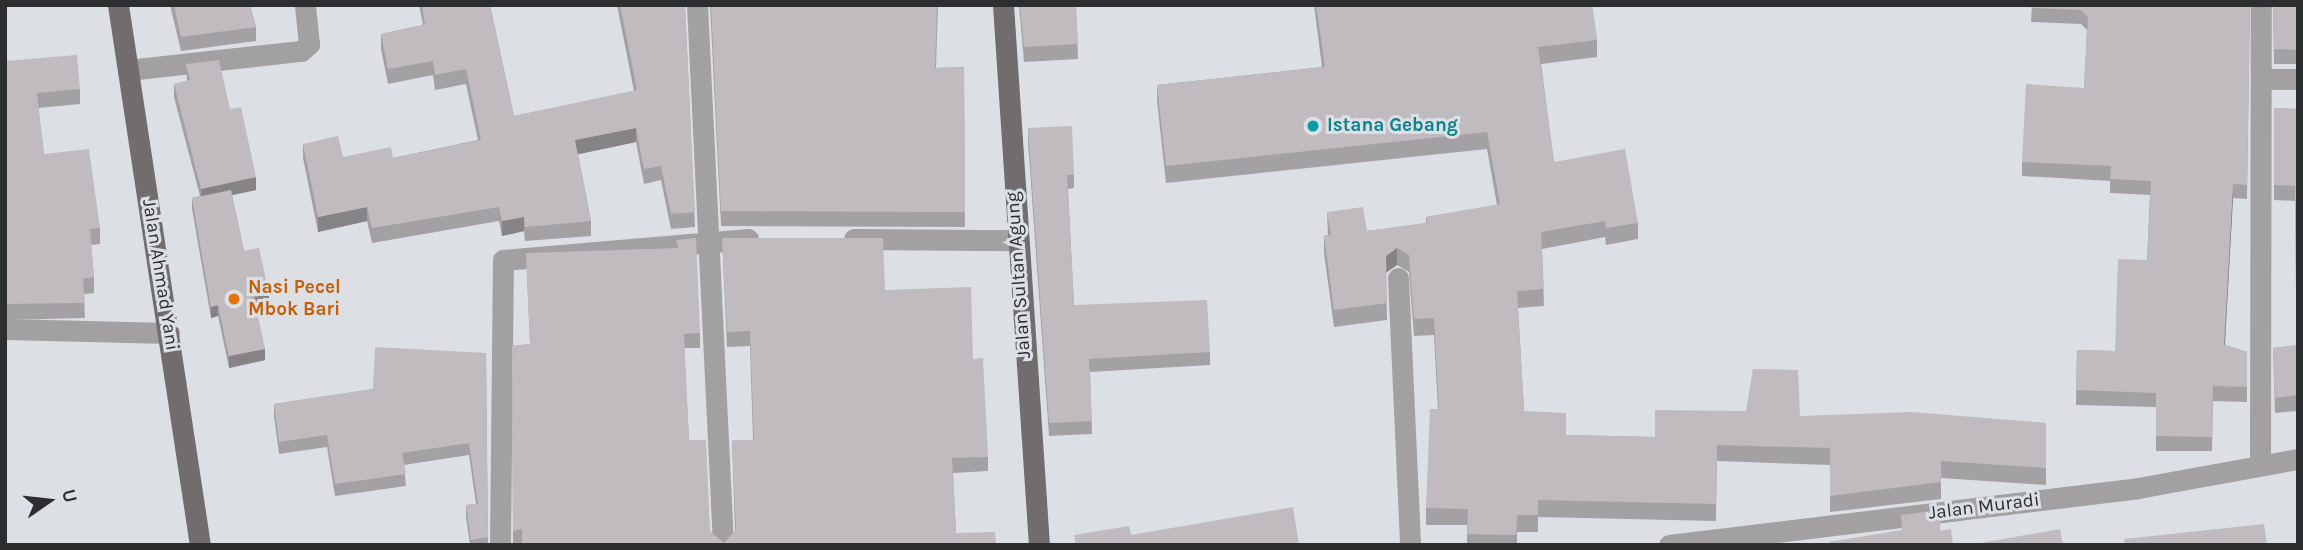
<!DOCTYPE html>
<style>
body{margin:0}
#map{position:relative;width:2303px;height:550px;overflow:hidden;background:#dce0e5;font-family:Karla,sans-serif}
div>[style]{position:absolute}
.minor>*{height:21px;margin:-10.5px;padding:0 10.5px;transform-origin:10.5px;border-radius:10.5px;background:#a3a0a1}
.major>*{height:21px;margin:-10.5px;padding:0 10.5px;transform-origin:10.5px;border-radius:10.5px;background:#716c6d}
.wall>*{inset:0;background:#a4a1a4}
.shaded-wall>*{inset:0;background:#868386}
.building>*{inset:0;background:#bfbbbf}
.dots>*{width:19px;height:19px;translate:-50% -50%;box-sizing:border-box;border:4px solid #dce0e5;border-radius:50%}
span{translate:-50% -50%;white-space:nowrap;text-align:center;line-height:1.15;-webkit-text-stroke:6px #dce0e5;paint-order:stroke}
.culture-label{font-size:19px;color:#0d838f;font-weight:700}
.left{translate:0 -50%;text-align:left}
.street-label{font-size:19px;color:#2c2e30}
.food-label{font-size:19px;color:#c56008;font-weight:700}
.frame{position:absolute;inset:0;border:7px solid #2c2e30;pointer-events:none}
.north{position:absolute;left:14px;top:466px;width:70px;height:70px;-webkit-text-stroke:5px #dce0e5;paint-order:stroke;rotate:76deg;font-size:19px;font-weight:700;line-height:28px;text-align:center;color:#2c2e30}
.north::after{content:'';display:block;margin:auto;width:24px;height:32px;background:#2c2e30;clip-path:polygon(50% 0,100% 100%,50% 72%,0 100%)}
</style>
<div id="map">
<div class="minor">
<div style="left:697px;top:5px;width:541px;rotate:87.24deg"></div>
<div style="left:128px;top:70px;width:174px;rotate:-6.3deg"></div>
<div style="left:301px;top:51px;width:11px;rotate:-41deg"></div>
<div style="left:309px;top:44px;width:39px;rotate:-96deg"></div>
<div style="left:2263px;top:79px;width:35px"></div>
<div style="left:854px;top:239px;width:162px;rotate:0.4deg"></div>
<div style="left:1398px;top:278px;width:267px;rotate:87.4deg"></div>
<div style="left:5px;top:329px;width:164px;rotate:1.4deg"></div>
<div style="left:2260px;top:464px;width:459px;rotate:-89.9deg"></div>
<div style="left:500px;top:545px;width:285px;rotate:-89.4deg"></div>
<div style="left:503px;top:260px;width:246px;rotate:-4.9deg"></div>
<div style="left:1669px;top:545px;width:472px;rotate:-6.9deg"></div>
<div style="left:2138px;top:488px;width:163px;rotate:-10.3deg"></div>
</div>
<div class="major">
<div style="left:118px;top:5px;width:546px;rotate:81.37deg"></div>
<div style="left:1003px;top:5px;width:541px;rotate:86.19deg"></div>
</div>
<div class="wall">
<div style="clip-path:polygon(170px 5px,250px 5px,256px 27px,256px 41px,181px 51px)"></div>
<div style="clip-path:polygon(419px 5px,490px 5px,514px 116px,634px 91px,617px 5px,685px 5px,695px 227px,671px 229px,661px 180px,644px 184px,636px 142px,578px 154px,591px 221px,591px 236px,525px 241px,524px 231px,502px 236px,499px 221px,372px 243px,367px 221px,318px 232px,303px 158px,303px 144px,343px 157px,393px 158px,478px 140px,466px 84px,435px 90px,433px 75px,388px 84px,381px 49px,381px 34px,423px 25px)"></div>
<div style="clip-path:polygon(710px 5px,938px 5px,936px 68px,964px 67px,965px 227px,721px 226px)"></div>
<div style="clip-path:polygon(1019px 5px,1076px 5px,1078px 59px,1024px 62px)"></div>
<div style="clip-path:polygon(1314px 5px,1592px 5px,1597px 40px,1597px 57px,1541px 64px,1554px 162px,1638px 223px,1638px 239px,1606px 245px,1605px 237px,1542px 249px,1544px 306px,1518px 308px,1524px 411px,1566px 435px,1655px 437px,1800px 416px,2046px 423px,2046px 485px,1941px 478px,1941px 499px,1830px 512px,1830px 465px,1717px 461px,1716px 521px,1538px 517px,1538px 532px,1517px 532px,1517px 545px,1467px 545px,1467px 525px,1426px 525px,1426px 508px,1438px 409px,1434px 335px,1414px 336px,1409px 272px,1397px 265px,1386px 272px,1387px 320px,1334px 327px,1324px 253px,1324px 236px,1328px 235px,1327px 212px,1367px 231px,1426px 223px,1426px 217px,1497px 205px,1487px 149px,1166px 183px,1157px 101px,1157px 85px,1322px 67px)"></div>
<div style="clip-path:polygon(2032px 5px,2250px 5px,2247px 199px,2233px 198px,2225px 345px,2247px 352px,2247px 402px,2213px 401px,2212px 451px,2156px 451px,2156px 407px,2076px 405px,2077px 350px,2115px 351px,2147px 260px,2150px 195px,2110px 193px,2110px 181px,2022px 176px,2022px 162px,2084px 88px,2087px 30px,2081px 24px,2031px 22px)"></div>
<div style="clip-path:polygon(2273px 5px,2298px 5px,2298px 64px,2274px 64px)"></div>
<div style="clip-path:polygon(5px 61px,80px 89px,80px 104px,38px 108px,44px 154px,100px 228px,100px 244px,91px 245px,94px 277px,94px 293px,84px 294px,85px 318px,5px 320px)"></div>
<div style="clip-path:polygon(186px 64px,230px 109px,256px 190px,232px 195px,244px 251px,269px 305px,256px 308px,265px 360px,229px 368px,218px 316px,211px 318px,192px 209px,192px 198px,200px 196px,174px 97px,174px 84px,187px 81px)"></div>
<div style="clip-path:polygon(2274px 108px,2298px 109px,2298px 296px,2296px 296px,2295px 201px,2274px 200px)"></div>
<div style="clip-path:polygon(1028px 128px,1074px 175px,1074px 188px,1068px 189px,1074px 305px,1210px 352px,1210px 365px,1090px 372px,1092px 434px,1049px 436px,1028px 142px)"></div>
<div style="clip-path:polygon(722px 238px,885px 290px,973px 359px,988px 457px,988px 471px,953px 473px,956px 533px,996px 545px,513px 545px,512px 346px,530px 344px,526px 253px,676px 248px,676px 240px,700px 333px,700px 348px,684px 348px,689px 440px,710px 531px,724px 543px,735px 531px,732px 440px,753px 440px,750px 346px,727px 347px)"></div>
<div style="clip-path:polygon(2298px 345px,2298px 411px,2275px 413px,2273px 348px)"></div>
<div style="clip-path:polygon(486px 353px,488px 545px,470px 545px,466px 517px,466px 505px,476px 504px,469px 455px,404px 465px,406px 486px,335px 496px,327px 447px,279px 454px,274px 416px,274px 404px,373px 389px)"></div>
</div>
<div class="shaded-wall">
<div style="clip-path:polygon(636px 128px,636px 142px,575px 155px,575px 140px)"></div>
<div style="clip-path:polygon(256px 177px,256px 190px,201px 202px,201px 189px)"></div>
<div style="clip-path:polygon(2233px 184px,2233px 198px,2224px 359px,2224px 345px)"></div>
<div style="clip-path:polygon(367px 207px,367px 221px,318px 232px,318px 217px)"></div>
<div style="clip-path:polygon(524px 217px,524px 231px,502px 236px,502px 221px)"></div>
<div style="clip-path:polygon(1397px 248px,1397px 265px,1386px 273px,1386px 256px)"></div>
<div style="clip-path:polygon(269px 294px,269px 305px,254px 309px,254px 297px)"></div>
<div style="clip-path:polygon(218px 305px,218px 316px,211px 318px,211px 307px)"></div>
<div style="clip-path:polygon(265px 349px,265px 360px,229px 368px,229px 356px)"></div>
</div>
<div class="building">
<div style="clip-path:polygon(174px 5px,250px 5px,256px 27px,181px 37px)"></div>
<div style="clip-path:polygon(422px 5px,490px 5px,514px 116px,637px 90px,620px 5px,685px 5px,695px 212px,671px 214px,661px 166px,644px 169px,636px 128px,575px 140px,591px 221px,525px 227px,524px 217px,502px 221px,499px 207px,372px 228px,367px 207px,318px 217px,303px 144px,338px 136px,343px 157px,391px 147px,393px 158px,481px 140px,466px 69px,435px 75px,433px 61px,388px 69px,381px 34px,425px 25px)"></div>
<div style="clip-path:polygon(711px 5px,937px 5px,935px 68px,964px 67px,965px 212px,721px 211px)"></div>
<div style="clip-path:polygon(1020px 5px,1076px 5px,1078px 44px,1024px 47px)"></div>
<div style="clip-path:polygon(1316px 5px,1592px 5px,1597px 40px,1538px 47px,1554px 162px,1625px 149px,1638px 223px,1606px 228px,1605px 221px,1541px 232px,1544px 289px,1517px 291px,1524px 411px,1566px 413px,1566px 435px,1655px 437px,1655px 410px,1746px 411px,1753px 369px,1798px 370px,1800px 416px,1912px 412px,2046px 423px,2046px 468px,1941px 461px,1941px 482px,1830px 496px,1830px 448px,1717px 445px,1716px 504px,1538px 500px,1538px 515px,1517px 515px,1516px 535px,1467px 534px,1468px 509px,1426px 508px,1430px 409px,1439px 409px,1434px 318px,1414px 319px,1409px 255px,1397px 248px,1386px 256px,1387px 303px,1334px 310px,1324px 236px,1331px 235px,1327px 212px,1363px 207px,1367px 231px,1427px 223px,1426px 217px,1500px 204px,1487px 132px,1166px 166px,1157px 85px,1325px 67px)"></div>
<div style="clip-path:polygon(2032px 5px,2250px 5px,2247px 185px,2233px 184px,2224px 345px,2247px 352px,2247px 387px,2213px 386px,2212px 437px,2156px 436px,2156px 393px,2076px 390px,2077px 350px,2115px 351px,2118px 259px,2147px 260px,2151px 181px,2110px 179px,2111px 166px,2022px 162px,2026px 84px,2084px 88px,2088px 17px,2081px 10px,2031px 8px)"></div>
<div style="clip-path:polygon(2273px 5px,2298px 5px,2298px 50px,2274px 49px)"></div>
<div style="clip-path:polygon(77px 55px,80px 89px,37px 93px,44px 154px,89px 149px,100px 228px,90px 229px,94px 277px,83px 279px,85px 303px,5px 304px,5px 61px)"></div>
<div style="clip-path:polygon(219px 60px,230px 109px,241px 107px,256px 177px,201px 189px,174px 84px,190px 80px,186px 64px)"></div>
<div style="clip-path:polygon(2274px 108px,2298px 109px,2298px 281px,2296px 281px,2295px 186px,2274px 185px)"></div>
<div style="clip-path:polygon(1072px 126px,1074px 175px,1067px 175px,1074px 305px,1207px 300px,1210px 352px,1089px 359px,1092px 421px,1049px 423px,1028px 128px)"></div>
<div style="clip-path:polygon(231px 190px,244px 251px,259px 248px,269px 294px,254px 297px,265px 349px,229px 356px,218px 305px,211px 307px,192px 198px)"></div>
<div style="clip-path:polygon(696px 238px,700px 333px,684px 334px,689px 440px,706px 440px,710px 531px,724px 543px,736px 530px,732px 440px,754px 440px,750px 331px,727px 332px,722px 238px,883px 238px,885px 290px,971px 287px,973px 359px,983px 358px,988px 457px,952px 458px,956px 533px,995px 532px,996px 545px,522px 545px,522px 529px,513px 531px,512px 346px,530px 344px,526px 253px,678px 248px,676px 240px)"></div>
<div style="clip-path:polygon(2298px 345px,2298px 395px,2275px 398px,2273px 348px)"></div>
<div style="clip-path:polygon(375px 347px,486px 353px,488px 537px,471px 540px,466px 505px,478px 504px,469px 443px,402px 453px,406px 474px,335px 484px,327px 435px,279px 442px,274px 404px,373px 389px)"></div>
<div style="clip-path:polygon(1293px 507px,1299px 545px,1076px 545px,1074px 535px,1129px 526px,1131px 535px)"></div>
<div style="clip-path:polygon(1941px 510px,1940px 531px,1951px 529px,1953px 545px,1829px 545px,1829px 542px,1902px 530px,1901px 515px)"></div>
<div style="clip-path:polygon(2264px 524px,2267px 545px,2125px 545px,2124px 539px)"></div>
<div style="clip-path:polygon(2060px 529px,2063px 545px,1969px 545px)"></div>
</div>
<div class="dots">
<div style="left:1313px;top:126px;background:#0f9aa8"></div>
<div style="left:234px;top:299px;background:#e8710a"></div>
</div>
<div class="culture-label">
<span class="left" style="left:1327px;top:126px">Istana Gebang</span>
</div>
<div class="street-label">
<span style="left:160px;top:275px;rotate:81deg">Jalan Ahmad Yani</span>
<span style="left:1019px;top:275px;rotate:-94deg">Jalan Sultan Agung</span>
<span style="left:1984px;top:507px;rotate:-7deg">Jalan Muradi</span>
</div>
<div class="food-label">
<span class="left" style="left:248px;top:299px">Nasi Pecel<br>Mbok Bari</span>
</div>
<div class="frame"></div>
<div class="north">U</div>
</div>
